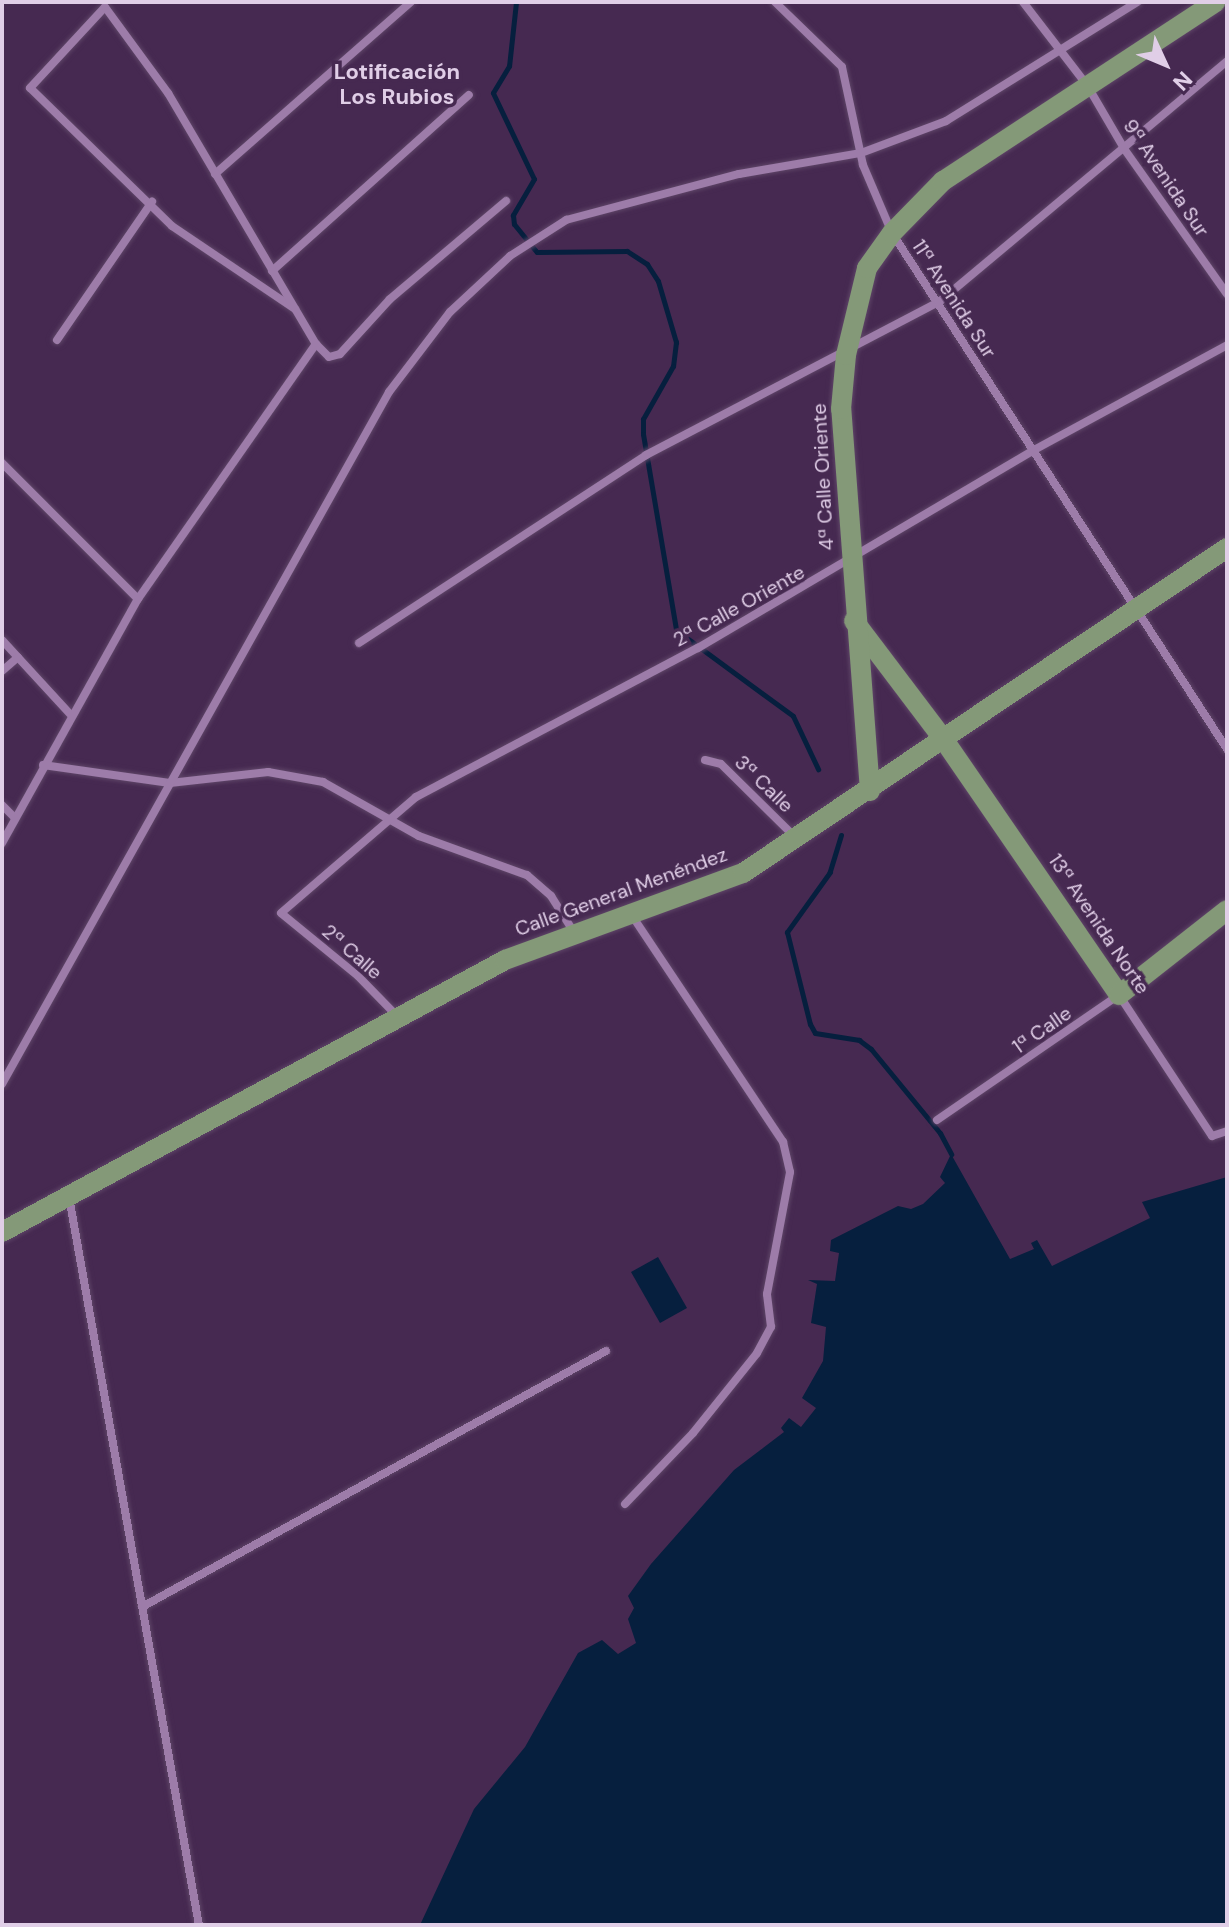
<!DOCTYPE html>
<meta charset="utf-8">
<style>
body{margin:0}
#map{position:relative;width:1229px;height:1927px;overflow:hidden;background:#462951;font-family:"DM Sans",sans-serif}
div>[style]{position:absolute}
.water>*{inset:0;background:#061f3e}
.stream>*{height:5px;margin:-2.5px;padding:0 2.5px;transform-origin:2.5px;border-radius:2.5px;background:#061f3e}
.roads{filter:drop-shadow(0 0 2px #5e4567) drop-shadow(0 0 2px #5e4567)}
.street>*{height:8px;margin:-4px;padding:0 4px;transform-origin:4px;border-radius:4px;background:#9d7ca9}
.primary>*{height:20px;margin:-10px;padding:0 10px;transform-origin:10px;border-radius:10px;background:#849978}
span{translate:-50% -50%;white-space:nowrap;text-align:center;line-height:1.15;-webkit-text-stroke:7px #462951;paint-order:stroke}
.street-label{font-size:20px;color:#e0cee7}
.neighbourhood-label{font-size:22px;color:#e0cee7;font-weight:700}
.frame{position:absolute;inset:0;border:4px solid #e0cee7;pointer-events:none}
.north{position:absolute;left:1125px;top:24px;width:80px;height:80px;-webkit-text-stroke:6px #462951;paint-order:stroke;rotate:134deg;font-size:22px;font-weight:700;line-height:32px;text-align:center;color:#e0cee7}
.north::after{content:'';display:block;margin:auto;width:28px;height:36px;background:#e0cee7;clip-path:polygon(50% 0,100% 100%,50% 72%,0 100%)}
</style>
<div id="map">
<div class="water">
<div style="clip-path:polygon(951px 1154px,1010px 1259px,1034px 1249px,1031px 1243px,1037px 1240px,1052px 1266px,1150px 1218px,1142px 1202px,1227px 1177px,1227px 1925px,420px 1925px,474px 1809px,525px 1747px,578px 1653px,602px 1640px,618px 1654px,636px 1643px,628px 1619px,634px 1608px,628px 1596px,651px 1564px,734px 1470px,784px 1432px,781px 1428px,789px 1418px,801px 1427px,816px 1408px,802px 1398px,823px 1361px,826px 1327px,811px 1323px,817px 1284px,808px 1280px,835px 1281px,839px 1253px,830px 1251px,831px 1240px,898px 1206px,911px 1209px,923px 1204px,945px 1183px,940px 1177px)"></div>
<div style="clip-path:polygon(658px 1257px,687px 1308px,660px 1323px,631px 1272px)"></div>
</div>
<div class="stream">
<div style="left:516px;top:2px;width:64px;rotate:96.2deg"></div>
<div style="left:509px;top:66px;width:31px;rotate:121deg"></div>
<div style="left:493px;top:93px;width:95px;rotate:64.5deg"></div>
<div style="left:534px;top:179px;width:42px;rotate:120.3deg"></div>
<div style="left:513px;top:215px;width:9px;rotate:84deg"></div>
<div style="left:514px;top:224px;width:36px;rotate:51deg"></div>
<div style="left:537px;top:252px;width:90px;rotate:-0.6deg"></div>
<div style="left:627px;top:251px;width:24px;rotate:33deg"></div>
<div style="left:647px;top:264px;width:20px;rotate:57deg"></div>
<div style="left:658px;top:281px;width:64px;rotate:73.6deg"></div>
<div style="left:676px;top:342px;width:24px;rotate:97deg"></div>
<div style="left:673px;top:366px;width:61px;rotate:119.5deg"></div>
<div style="left:643px;top:419px;width:15px;rotate:90deg"></div>
<div style="left:643px;top:434px;width:199px;rotate:80.4deg"></div>
<div style="left:676px;top:630px;width:145px;rotate:36.3deg"></div>
<div style="left:793px;top:716px;width:59px;rotate:64.7deg"></div>
<div style="left:841px;top:835px;width:39px;rotate:107deg"></div>
<div style="left:830px;top:872px;width:74px;rotate:125.6deg"></div>
<div style="left:787px;top:932px;width:95px;rotate:76deg"></div>
<div style="left:810px;top:1024px;width:10px;rotate:61deg"></div>
<div style="left:815px;top:1033px;width:45px;rotate:9deg"></div>
<div style="left:859px;top:1040px;width:15px;rotate:37deg"></div>
<div style="left:871px;top:1049px;width:109px;rotate:50.6deg"></div>
<div style="left:940px;top:1133px;width:24px;rotate:62deg"></div>
</div>
<div class="roads">
<div class="street">
<div style="left:775px;top:2px;width:93px;rotate:44.1deg"></div>
<div style="left:842px;top:67px;width:100px;rotate:77.9deg"></div>
<div style="left:863px;top:165px;width:74px;rotate:66.9deg"></div>
<div style="left:892px;top:233px;width:615px;rotate:57.01deg"></div>
<div style="left:1023px;top:2px;width:105px;rotate:52.4deg"></div>
<div style="left:1087px;top:85px;width:75px;rotate:59.7deg"></div>
<div style="left:1125px;top:150px;width:176px;rotate:54.7deg"></div>
<div style="left:215px;top:174px;width:261px;rotate:-41.3deg"></div>
<div style="left:272px;top:271px;width:264px;rotate:-41.8deg"></div>
<div style="left:295px;top:309px;width:148px;rotate:-146deg"></div>
<div style="left:172px;top:226px;width:198px;rotate:-135.8deg"></div>
<div style="left:30px;top:88px;width:110px;rotate:-47.2deg"></div>
<div style="left:105px;top:7px;width:107px;rotate:53.8deg"></div>
<div style="left:168px;top:93px;width:291px;rotate:59.5deg"></div>
<div style="left:316px;top:344px;width:18px;rotate:45deg"></div>
<div style="left:329px;top:357px;width:11px;rotate:-15deg"></div>
<div style="left:340px;top:354px;width:74px;rotate:-47.7deg"></div>
<div style="left:390px;top:299px;width:152px;rotate:-40.2deg"></div>
<div style="left:57px;top:340px;width:168px;rotate:-55.5deg"></div>
<div style="left:2px;top:463px;width:192px;rotate:45deg"></div>
<div style="left:2px;top:640px;width:100px;rotate:47.4deg"></div>
<div style="left:359px;top:643px;width:343px;rotate:-33.2deg"></div>
<div style="left:646px;top:455px;width:331px;rotate:-27.6deg"></div>
<div style="left:939px;top:302px;width:376px;rotate:-39.9deg"></div>
<div style="left:2px;top:671px;width:21px;rotate:-41deg"></div>
<div style="left:705px;top:760px;width:16px;rotate:14deg"></div>
<div style="left:721px;top:764px;width:103px;rotate:44.6deg"></div>
<div style="left:43px;top:765px;width:128px;rotate:8.1deg"></div>
<div style="left:170px;top:783px;width:99px;rotate:-6.4deg"></div>
<div style="left:268px;top:772px;width:56px;rotate:10.3deg"></div>
<div style="left:323px;top:782px;width:110px;rotate:29.4deg"></div>
<div style="left:419px;top:836px;width:115px;rotate:19.9deg"></div>
<div style="left:527px;top:875px;width:32px;rotate:41deg"></div>
<div style="left:551px;top:896px;width:45px;rotate:57.7deg"></div>
<div style="left:2px;top:805px;width:18px;rotate:45deg"></div>
<div style="left:2px;top:843px;width:279px;rotate:-60.9deg"></div>
<div style="left:138px;top:599px;width:311px;rotate:-55.1deg"></div>
<div style="left:398px;top:1017px;width:57px;rotate:-134.3deg"></div>
<div style="left:358px;top:976px;width:99px;rotate:-140.7deg"></div>
<div style="left:281px;top:913px;width:178px;rotate:-40.7deg"></div>
<div style="left:416px;top:797px;width:319px;rotate:-27.9deg"></div>
<div style="left:698px;top:648px;width:388px;rotate:-30.5deg"></div>
<div style="left:1032px;top:451px;width:222px;rotate:-28.5deg"></div>
<div style="left:2px;top:1084px;width:793px;rotate:-60.78deg"></div>
<div style="left:389px;top:392px;width:101px;rotate:-52.7deg"></div>
<div style="left:450px;top:312px;width:82px;rotate:-43deg"></div>
<div style="left:510px;top:256px;width:67px;rotate:-32.7deg"></div>
<div style="left:566px;top:220px;width:179px;rotate:-14.9deg"></div>
<div style="left:739px;top:174px;width:124px;rotate:-9.8deg"></div>
<div style="left:861px;top:153px;width:91px;rotate:-20.6deg"></div>
<div style="left:946px;top:121px;width:225px;rotate:-31.9deg"></div>
<div style="left:937px;top:1120px;width:221px;rotate:-34.5deg"></div>
<div style="left:1119px;top:995px;width:169px;rotate:56.6deg"></div>
<div style="left:1212px;top:1136px;width:16px;rotate:-18deg"></div>
<div style="left:69px;top:1197px;width:740px;rotate:79.88deg"></div>
<div style="left:625px;top:1504px;width:98px;rotate:-46.2deg"></div>
<div style="left:693px;top:1433px;width:102px;rotate:-51.3deg"></div>
<div style="left:757px;top:1353px;width:30px;rotate:-62deg"></div>
<div style="left:771px;top:1327px;width:33px;rotate:-97deg"></div>
<div style="left:767px;top:1294px;width:124px;rotate:-79.3deg"></div>
<div style="left:790px;top:1172px;width:31px;rotate:-103deg"></div>
<div style="left:783px;top:1142px;width:272px;rotate:-123.7deg"></div>
<div style="left:142px;top:1607px;width:530px;rotate:-28.89deg"></div>
</div>
<div class="primary">
<div style="left:854px;top:621px;width:149px;rotate:52.9deg"></div>
<div style="left:944px;top:740px;width:309px;rotate:55.5deg"></div>
<div style="left:1119px;top:995px;width:137px;rotate:-38.2deg"></div>
<div style="left:870px;top:791px;width:383px;rotate:-94.3deg"></div>
<div style="left:841px;top:409px;width:54px;rotate:-84.7deg"></div>
<div style="left:846px;top:355px;width:89px;rotate:-76.4deg"></div>
<div style="left:867px;top:268px;width:43px;rotate:-54.5deg"></div>
<div style="left:892px;top:233px;width:73px;rotate:-45.6deg"></div>
<div style="left:943px;top:181px;width:326px;rotate:-33.3deg"></div>
<div style="left:2px;top:1232px;width:572px;rotate:-28.4deg"></div>
<div style="left:505px;top:960px;width:253px;rotate:-20.1deg"></div>
<div style="left:743px;top:873px;width:583px;rotate:-33.88deg"></div>
</div>
</div>
<div class="street-label">
<span style="left:1166px;top:178px;rotate:56deg">9ª Avenida Sur</span>
<span style="left:954px;top:299px;rotate:57deg">11ª Avenida Sur</span>
<span style="left:823px;top:477px;rotate:-93deg">4ª Calle Oriente</span>
<span style="left:739px;top:606px;rotate:-29deg">2ª Calle Oriente</span>
<span style="left:764px;top:784px;rotate:44deg">3ª Calle</span>
<span style="left:621px;top:892px;rotate:-20deg">Calle General Menéndez</span>
<span style="left:1099px;top:924px;rotate:56deg">13ª Avenida Norte</span>
<span style="left:352px;top:952px;rotate:41deg">2ª Calle</span>
<span style="left:1042px;top:1030px;rotate:-35deg">1ª Calle</span>
</div>
<div class="neighbourhood-label">
<span style="left:397px;top:84px">Lotificación<br>Los Rubios</span>
</div>
<div class="frame"></div>
<div class="north">N</div>
</div>
